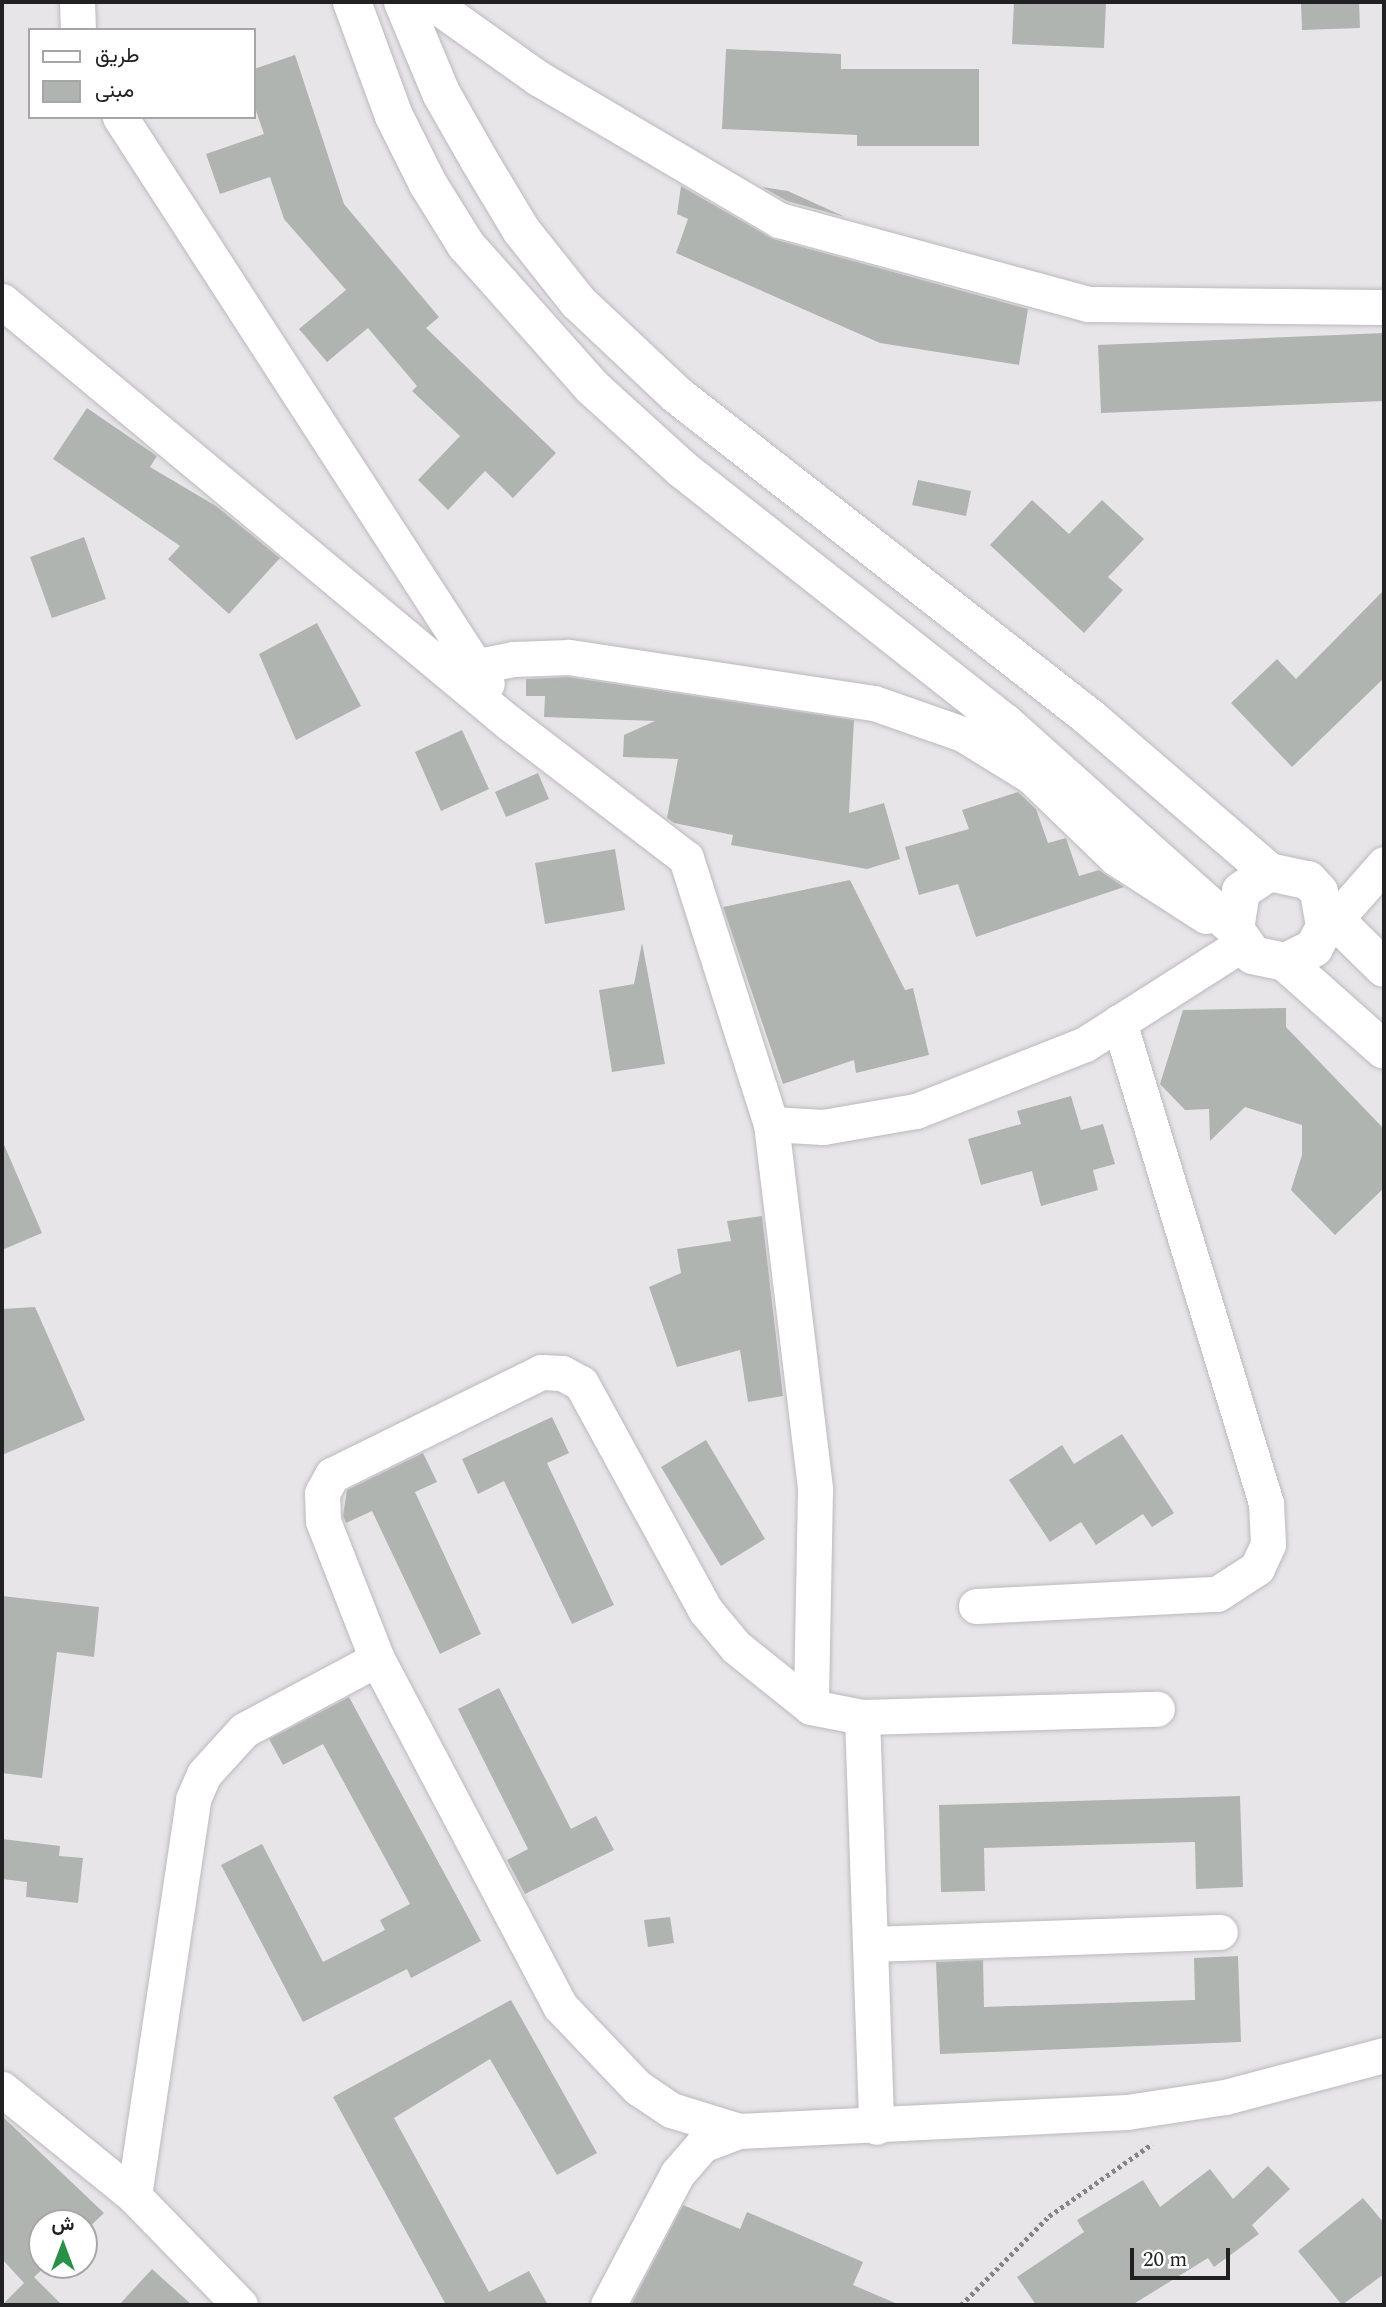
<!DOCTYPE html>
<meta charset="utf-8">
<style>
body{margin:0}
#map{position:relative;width:1386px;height:2307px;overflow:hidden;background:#e8e5e9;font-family:Spectral,Vazirmatn,serif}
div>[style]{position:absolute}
.building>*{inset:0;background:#b0b4b1}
.path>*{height:4.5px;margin-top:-2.25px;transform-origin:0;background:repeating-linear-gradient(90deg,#868487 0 3.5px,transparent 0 7px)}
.roads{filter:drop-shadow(0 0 2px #bcb9be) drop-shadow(0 0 2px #bcb9be)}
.minor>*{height:35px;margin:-17.5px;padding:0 17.5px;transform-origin:17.5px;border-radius:17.5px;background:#fff}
.major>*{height:38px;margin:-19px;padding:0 19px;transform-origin:19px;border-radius:19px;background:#fff}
span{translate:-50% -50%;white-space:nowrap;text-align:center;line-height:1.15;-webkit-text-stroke:5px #fff;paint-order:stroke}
.frame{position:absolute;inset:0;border:4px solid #212022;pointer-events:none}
.legend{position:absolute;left:28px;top:28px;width:228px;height:91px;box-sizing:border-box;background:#fff;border:2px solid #a6a6a7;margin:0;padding:9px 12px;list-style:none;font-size:21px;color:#212022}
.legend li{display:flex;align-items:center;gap:14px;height:35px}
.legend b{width:35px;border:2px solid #a6a6a7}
.north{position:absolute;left:28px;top:2209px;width:70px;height:70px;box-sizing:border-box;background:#fff;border:2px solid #a6a6a7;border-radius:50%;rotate:0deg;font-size:19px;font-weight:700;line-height:28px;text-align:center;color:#212022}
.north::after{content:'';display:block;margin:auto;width:24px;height:32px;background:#299147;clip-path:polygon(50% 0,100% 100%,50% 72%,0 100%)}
.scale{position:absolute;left:1130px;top:2248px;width:100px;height:32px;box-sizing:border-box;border:4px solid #212022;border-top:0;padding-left:9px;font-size:21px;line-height:24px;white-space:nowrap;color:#212022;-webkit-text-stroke:5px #fff;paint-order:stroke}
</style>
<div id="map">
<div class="building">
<div style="clip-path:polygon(1014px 2px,1106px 2px,1104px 48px,1012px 44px)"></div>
<div style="clip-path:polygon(1301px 2px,1359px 2px,1360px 28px,1302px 30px)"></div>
<div style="clip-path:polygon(726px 49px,841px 54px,841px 69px,979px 69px,979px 146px,857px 146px,857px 135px,722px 129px)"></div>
<div style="clip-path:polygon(295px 55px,344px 204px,439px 317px,426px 328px,556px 453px,513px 498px,485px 471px,448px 510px,418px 480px,460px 436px,412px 391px,417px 386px,368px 328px,327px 362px,299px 329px,346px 290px,284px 219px,270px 177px,220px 194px,206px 154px,264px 134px,254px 105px,254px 69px)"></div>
<div style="clip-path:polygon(681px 186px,773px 239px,1028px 309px,1019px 365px,880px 343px,676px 253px,688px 219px,677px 214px)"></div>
<div style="clip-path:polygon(762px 187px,788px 191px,845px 217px,787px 201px)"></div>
<div style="clip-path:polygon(1384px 333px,1384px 401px,1101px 413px,1098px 345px)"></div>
<div style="clip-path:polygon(87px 408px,157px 456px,150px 467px,216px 506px,280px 558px,229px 614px,168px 559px,180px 546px,53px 459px)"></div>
<div style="clip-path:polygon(918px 480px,971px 491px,966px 516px,912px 505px)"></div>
<div style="clip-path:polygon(1032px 500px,1069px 534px,1102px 500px,1144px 539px,1108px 577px,1123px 590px,1084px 633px,990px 545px)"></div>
<div style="clip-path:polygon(84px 537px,106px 599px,52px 618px,30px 557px)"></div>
<div style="clip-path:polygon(1384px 590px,1384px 678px,1292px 767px,1231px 703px,1277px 659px,1296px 679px)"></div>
<div style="clip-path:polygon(317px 623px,361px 706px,296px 740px,259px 654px)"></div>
<div style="clip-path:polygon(568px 677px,854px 720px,849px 813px,884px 803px,900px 859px,867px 869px,731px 845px,733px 835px,674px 823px,667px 818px,678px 759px,623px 757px,624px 735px,655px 721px,544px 717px,545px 696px,526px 696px,526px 679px)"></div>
<div style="clip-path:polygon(462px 730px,489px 789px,441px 811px,415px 752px)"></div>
<div style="clip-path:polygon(538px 773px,549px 799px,506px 817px,495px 792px)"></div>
<div style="clip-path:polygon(1018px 792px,1036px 809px,1048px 843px,1066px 838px,1079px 876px,1099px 870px,1124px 887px,976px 937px,958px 884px,919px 895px,905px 847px,969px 829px,962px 810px)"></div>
<div style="clip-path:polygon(615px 849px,625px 910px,545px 924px,535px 863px)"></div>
<div style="clip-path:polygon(850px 880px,905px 990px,913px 988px,929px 1055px,856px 1073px,854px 1060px,783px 1084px,723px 907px)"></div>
<div style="clip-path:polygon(642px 943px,665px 1064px,612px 1072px,599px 990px,634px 984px)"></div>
<div style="clip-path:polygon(1286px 1008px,1286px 1027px,1384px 1129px,1384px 1188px,1335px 1235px,1291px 1190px,1302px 1155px,1302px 1125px,1245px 1107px,1210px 1141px,1209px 1109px,1185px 1110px,1160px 1084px,1183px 1010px)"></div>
<div style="clip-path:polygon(1071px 1096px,1081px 1130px,1103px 1124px,1115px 1164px,1093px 1170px,1098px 1190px,1041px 1206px,1032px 1171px,981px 1185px,968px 1139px,1021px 1124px,1017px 1111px)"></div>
<div style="clip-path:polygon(2px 1140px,42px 1233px,2px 1250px)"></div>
<div style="clip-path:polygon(762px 1216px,783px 1396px,748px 1402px,740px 1350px,677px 1367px,649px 1287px,681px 1273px,677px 1249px,731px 1241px,727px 1221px)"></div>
<div style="clip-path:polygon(35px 1307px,85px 1420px,2px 1455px,2px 1309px)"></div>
<div style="clip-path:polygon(552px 1417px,569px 1453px,547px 1463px,614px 1605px,572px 1624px,504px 1481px,478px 1494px,462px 1459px)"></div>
<div style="clip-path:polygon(1122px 1434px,1174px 1513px,1152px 1527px,1143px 1514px,1096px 1545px,1081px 1522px,1050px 1542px,1009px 1480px,1062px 1445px,1074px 1464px)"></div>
<div style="clip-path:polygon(706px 1440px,765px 1539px,721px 1566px,661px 1467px)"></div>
<div style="clip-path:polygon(423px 1453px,437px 1482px,415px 1492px,481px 1634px,440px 1654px,372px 1511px,346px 1523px,343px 1516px,347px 1490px)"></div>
<div style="clip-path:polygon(2px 1596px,99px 1607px,94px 1657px,57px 1652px,42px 1778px,2px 1773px)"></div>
<div style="clip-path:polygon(499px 1688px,571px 1829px,596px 1816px,614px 1850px,525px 1894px,507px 1860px,528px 1849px,458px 1709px)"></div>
<div style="clip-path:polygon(349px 1697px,481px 1941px,411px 1978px,407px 1969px,303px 2022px,221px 1865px,262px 1844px,323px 1962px,385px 1930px,380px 1920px,410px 1904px,323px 1744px,283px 1765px,269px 1739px)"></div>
<div style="clip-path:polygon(1240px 1796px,1243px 1887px,1196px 1889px,1195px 1842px,984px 1848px,985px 1891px,941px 1892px,939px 1805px)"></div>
<div style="clip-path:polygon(2px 1839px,60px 1846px,59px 1856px,83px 1858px,78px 1903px,26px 1897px,27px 1882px,2px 1879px)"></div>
<div style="clip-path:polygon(670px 1917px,674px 1943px,648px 1947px,644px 1920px)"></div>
<div style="clip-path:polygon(1238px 1956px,1241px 2042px,940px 2054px,936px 1962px,983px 1960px,984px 2007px,1195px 2000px,1194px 1958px)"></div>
<div style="clip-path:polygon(511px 2000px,597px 2153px,557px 2175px,490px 2059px,394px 2118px,489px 2292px,529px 2271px,548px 2305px,446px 2305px,333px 2097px)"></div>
<div style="clip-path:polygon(2px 2116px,104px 2213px,84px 2232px,84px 2223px,42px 2223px,42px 2265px,47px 2265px,34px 2277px,62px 2305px,2px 2305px,24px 2283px,2px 2259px)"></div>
<div style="clip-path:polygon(1268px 2166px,1290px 2189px,1252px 2225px,1259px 2234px,1214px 2267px,1208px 2258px,1132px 2305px,1036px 2305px,1017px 2277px,1084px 2232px,1077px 2220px,1143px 2180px,1160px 2207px,1210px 2169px,1233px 2199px)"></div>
<div style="clip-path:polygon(1363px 2198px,1384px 2223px,1384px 2274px,1342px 2305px,1298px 2251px)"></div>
<div style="clip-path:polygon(683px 2205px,740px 2229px,747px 2212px,863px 2262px,853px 2285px,900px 2305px,631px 2305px)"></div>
<div style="clip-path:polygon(152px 2269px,192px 2305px,119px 2305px)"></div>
</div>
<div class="path">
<div style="left:961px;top:2305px;width:125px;rotate:-45.3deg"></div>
<div style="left:1049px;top:2216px;width:126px;rotate:-35deg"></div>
</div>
<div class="roads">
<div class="minor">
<div style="left:77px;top:2px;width:28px;rotate:88deg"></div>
<div style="left:431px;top:2px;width:131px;rotate:35.4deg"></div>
<div style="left:538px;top:78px;width:280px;rotate:30.5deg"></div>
<div style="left:779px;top:220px;width:320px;rotate:15.2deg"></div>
<div style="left:1088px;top:304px;width:296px;rotate:0.6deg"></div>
<div style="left:120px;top:117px;width:675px;rotate:57.09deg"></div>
<div style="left:2px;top:301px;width:658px;rotate:39.76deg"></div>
<div style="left:508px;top:722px;width:224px;rotate:37.4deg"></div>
<div style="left:686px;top:858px;width:279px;rotate:72.3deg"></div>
<div style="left:771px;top:1124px;width:369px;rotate:83.1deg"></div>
<div style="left:815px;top:1490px;width:217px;rotate:91.1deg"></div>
<div style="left:449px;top:672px;width:65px;rotate:-11.5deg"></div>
<div style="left:513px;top:659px;width:56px;rotate:-2deg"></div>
<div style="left:569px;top:657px;width:308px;rotate:8.6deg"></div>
<div style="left:874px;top:703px;width:94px;rotate:19.2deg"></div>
<div style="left:963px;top:734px;width:80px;rotate:31.7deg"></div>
<div style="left:1031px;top:776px;width:118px;rotate:44deg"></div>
<div style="left:1116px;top:858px;width:107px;rotate:32.8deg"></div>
<div style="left:1335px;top:920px;width:74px;rotate:-48.8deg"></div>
<div style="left:771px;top:1124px;width:52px;rotate:3.3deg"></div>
<div style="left:823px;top:1127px;width:94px;rotate:-9.8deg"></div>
<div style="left:916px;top:1111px;width:182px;rotate:-21.6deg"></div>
<div style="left:1085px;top:1044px;width:186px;rotate:-32.5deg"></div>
<div style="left:976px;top:1606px;width:241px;rotate:-2.9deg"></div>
<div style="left:1217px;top:1594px;width:48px;rotate:-33deg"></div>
<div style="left:1257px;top:1568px;width:26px;rotate:-65deg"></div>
<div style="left:1268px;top:1544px;width:41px;rotate:-92.8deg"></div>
<div style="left:1266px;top:1503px;width:503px;rotate:-106.99deg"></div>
<div style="left:862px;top:1717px;width:410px;rotate:88deg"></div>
<div style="left:874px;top:1944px;width:346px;rotate:-2deg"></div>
<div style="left:2px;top:2089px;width:170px;rotate:39deg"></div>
<div style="left:134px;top:2196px;width:152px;rotate:45.8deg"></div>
<div style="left:739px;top:2131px;width:71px;rotate:-162.8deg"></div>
<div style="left:671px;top:2110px;width:40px;rotate:-146deg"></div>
<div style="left:638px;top:2088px;width:113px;rotate:-133.6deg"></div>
<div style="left:560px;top:2006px;width:392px;rotate:-117.8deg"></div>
<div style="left:377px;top:1659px;width:148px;rotate:-111.4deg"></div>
<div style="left:323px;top:1521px;width:28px;rotate:-92deg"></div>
<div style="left:322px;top:1493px;width:21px;rotate:-61deg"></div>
<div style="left:332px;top:1475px;width:233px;rotate:-26.2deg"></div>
<div style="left:541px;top:1372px;width:21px;rotate:3deg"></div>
<div style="left:562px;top:1373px;width:21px;rotate:28deg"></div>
<div style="left:581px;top:1383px;width:260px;rotate:61.3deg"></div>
<div style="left:706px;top:1611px;width:47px;rotate:50.2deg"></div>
<div style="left:736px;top:1647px;width:96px;rotate:38.7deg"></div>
<div style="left:811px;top:1707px;width:52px;rotate:11.1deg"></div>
<div style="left:862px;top:1717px;width:295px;rotate:-1.6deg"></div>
<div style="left:134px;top:2196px;width:401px;rotate:-81.5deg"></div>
<div style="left:193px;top:1799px;width:27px;rotate:-66deg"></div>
<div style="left:204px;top:1774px;width:59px;rotate:-47.7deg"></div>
<div style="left:244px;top:1730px;width:151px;rotate:-28.1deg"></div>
<div style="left:608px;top:2305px;width:148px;rotate:-62.2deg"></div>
<div style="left:677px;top:2174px;width:38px;rotate:-49deg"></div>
<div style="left:702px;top:2145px;width:40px;rotate:-21deg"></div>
<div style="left:739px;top:2131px;width:388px;rotate:-2.8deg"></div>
<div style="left:1127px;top:2112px;width:99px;rotate:-8.7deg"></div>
<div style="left:1225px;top:2097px;width:164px;rotate:-14.8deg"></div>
</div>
<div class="major">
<div style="left:352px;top:2px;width:121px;rotate:69.8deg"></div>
<div style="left:394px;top:116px;width:76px;rotate:63.4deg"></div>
<div style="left:428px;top:184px;width:72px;rotate:58.1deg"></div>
<div style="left:466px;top:245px;width:190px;rotate:48.4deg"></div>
<div style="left:592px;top:387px;width:122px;rotate:42.3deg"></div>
<div style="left:682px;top:469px;width:411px;rotate:38.2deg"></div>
<div style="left:1005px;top:723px;width:309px;rotate:41.8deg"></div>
<div style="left:403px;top:2px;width:99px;rotate:67.3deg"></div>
<div style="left:441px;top:93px;width:77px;rotate:60.4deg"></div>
<div style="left:479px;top:160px;width:82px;rotate:59deg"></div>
<div style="left:521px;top:230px;width:92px;rotate:51.6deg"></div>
<div style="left:578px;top:302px;width:136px;rotate:43.2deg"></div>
<div style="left:677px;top:395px;width:523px;rotate:38.01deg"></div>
<div style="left:1089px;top:717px;width:238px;rotate:40.7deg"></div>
<div style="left:1269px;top:872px;width:40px;rotate:12deg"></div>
<div style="left:1308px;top:880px;width:16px;rotate:47deg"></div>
<div style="left:1319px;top:892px;width:36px;rotate:80deg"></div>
<div style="left:1325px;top:927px;width:24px;rotate:118deg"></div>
<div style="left:1314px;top:948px;width:32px;rotate:154deg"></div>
<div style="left:1285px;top:962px;width:33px;rotate:-168deg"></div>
<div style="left:1253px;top:955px;width:32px;rotate:-125deg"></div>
<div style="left:1235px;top:929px;width:38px;rotate:-81deg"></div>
<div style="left:1241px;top:891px;width:34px;rotate:-34deg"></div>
<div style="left:1326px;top:911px;width:81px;rotate:44.5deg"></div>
<div style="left:1285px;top:962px;width:132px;rotate:41.6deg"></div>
</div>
</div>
<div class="frame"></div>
<ul class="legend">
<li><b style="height:9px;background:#fff"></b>طريق</li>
<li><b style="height:19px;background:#b0b4b1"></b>مبنى</li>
</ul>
<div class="north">ش</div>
<div class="scale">20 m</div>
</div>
